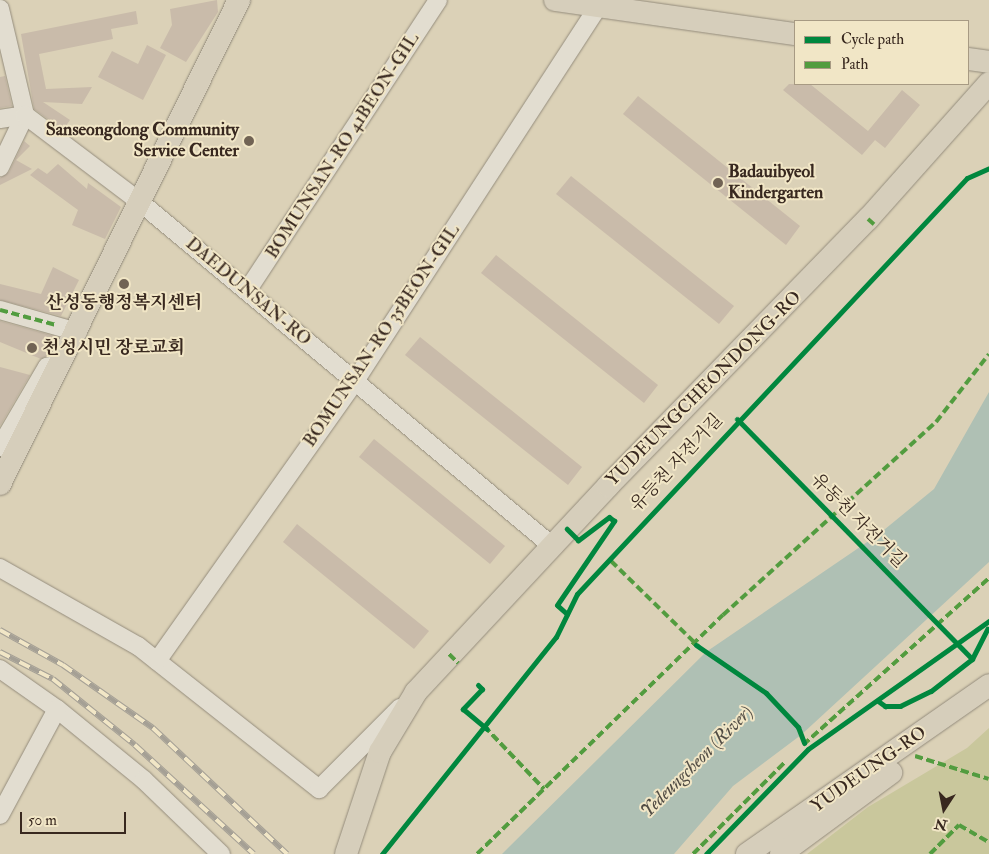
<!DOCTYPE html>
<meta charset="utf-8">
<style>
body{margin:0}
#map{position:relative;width:989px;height:854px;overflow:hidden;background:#dbd1b7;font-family:"IM FELL Double Pica","Noto Serif KR",serif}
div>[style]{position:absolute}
.green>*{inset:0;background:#c9c79c}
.water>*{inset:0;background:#afc0b4}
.building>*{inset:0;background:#c9bbaa}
.roads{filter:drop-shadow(0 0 1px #948c7c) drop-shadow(0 0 1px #948c7c)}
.minor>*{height:18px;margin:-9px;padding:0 9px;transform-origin:9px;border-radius:9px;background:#e2ddd0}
.major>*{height:22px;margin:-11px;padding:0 11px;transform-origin:11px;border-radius:11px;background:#d6cebb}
.rail>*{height:5.5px;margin-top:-2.75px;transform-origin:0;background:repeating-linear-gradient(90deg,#f1e6c6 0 11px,#a5a095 0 22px);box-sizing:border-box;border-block:1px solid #a5a095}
.quiet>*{height:4px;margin-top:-2px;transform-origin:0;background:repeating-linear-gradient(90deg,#529c3f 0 8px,transparent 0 12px)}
.cycleway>*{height:5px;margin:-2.5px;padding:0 2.5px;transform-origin:2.5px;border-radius:2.5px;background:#00873e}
.dots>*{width:14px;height:14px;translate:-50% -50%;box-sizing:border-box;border:2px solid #f1e6c6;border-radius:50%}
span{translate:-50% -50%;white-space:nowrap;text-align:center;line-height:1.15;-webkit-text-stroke:4px #f1e6c6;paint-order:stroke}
.poi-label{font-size:18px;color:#38281f;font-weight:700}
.right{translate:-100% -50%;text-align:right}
.left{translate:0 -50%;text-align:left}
.street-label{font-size:18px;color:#38281f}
.water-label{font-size:19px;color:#514c44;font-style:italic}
.legend{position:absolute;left:794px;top:20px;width:175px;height:65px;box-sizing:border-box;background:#f1e6c6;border:1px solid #a79a83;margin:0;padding:6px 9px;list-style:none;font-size:15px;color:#38281f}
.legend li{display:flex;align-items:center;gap:10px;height:25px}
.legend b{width:25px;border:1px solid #a79a83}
.north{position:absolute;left:919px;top:784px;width:50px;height:50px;-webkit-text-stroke:4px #f1e6c6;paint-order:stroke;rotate:191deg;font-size:14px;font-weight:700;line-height:20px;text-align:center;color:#38281f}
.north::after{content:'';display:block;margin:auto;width:18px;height:22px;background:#38281f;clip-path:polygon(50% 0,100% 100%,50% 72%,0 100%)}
.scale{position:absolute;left:20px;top:812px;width:106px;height:22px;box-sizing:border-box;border:2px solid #38281f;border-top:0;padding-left:6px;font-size:15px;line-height:18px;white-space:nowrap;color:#38281f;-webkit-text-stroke:4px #f1e6c6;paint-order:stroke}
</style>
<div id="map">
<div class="green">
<div style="clip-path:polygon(989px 728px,989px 854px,807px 854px,868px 807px,967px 748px)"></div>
</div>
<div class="water">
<div style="clip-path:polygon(989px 392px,989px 562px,801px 735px,733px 786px,674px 854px,502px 854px,706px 652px,879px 534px,934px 489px)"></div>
</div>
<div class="building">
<div style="clip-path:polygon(217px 0,218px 12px,186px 62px,160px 48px,172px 25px,170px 9px)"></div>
<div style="clip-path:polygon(136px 11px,138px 24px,111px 29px,113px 39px,39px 54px,46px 89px,92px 87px,82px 104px,43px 102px,70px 120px,63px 130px,34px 109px,21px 34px)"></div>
<div style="clip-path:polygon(147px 45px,166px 55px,143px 100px,98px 77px,112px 51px,138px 64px)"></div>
<div style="clip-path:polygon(5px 76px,12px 106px,0 108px,0 77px)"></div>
<div style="clip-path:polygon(789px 84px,810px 84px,868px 131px,902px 90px,920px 105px,885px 148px,875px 140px,862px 155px,783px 90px)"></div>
<div style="clip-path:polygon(638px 96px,800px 226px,786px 245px,623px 114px)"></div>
<div style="clip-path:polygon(24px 141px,30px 146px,16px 160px,32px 169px,0 185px,0 178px,9px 172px)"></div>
<div style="clip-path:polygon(58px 164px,87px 189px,88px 183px,121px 207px,105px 239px,72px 225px,78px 210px,30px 175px,38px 168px,47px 174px)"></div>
<div style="clip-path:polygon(571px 176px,734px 306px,719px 324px,556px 194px)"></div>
<div style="clip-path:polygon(496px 255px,658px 385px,644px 403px,481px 273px)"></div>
<div style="clip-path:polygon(53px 267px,79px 280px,61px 316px,0 300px,0 284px,41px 294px)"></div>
<div style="clip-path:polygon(0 321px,54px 336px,47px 356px,41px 359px,0 342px)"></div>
<div style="clip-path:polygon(420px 337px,582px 467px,568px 485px,405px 355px)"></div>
<div style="clip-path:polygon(0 367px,30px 375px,0 426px)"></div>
<div style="clip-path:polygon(374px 439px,505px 546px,490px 564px,359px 457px)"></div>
<div style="clip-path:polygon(297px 524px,429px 631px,414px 649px,283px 542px)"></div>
</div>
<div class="roads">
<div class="minor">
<div style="left:0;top:9px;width:109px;rotate:76.7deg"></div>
<div style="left:25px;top:115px;width:58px;rotate:115.7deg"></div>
<div style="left:0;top:119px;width:25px;rotate:-9deg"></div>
<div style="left:25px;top:115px;width:144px;rotate:37.1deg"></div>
<div style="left:140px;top:202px;width:535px;rotate:39.85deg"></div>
<div style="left:247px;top:291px;width:348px;rotate:-56.7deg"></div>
<div style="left:0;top:310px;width:81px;rotate:15.8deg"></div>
<div style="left:0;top:447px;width:93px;rotate:-59.6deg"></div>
<div style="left:47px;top:367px;width:7px;rotate:-16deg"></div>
<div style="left:0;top:568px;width:159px;rotate:29.5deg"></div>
<div style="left:138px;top:646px;width:231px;rotate:38.3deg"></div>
<div style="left:319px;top:789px;width:115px;rotate:-45deg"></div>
<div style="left:157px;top:661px;width:343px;rotate:-54.7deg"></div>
<div style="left:355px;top:381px;width:454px;rotate:-57deg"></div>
<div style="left:0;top:669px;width:70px;rotate:35.1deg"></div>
<div style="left:57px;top:709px;width:112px;rotate:39.2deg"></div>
<div style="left:144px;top:780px;width:107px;rotate:43.9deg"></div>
<div style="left:0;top:815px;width:120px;rotate:-61.7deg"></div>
</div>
<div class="major">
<div style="left:555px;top:0;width:242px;rotate:8.1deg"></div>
<div style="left:968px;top:59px;width:21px;rotate:8deg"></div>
<div style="left:0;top:484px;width:540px;rotate:-63.72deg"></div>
<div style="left:346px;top:854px;width:108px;rotate:-71.6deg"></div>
<div style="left:380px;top:752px;width:70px;rotate:-59deg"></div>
<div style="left:416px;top:692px;width:282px;rotate:-47deg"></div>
<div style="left:608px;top:486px;width:373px;rotate:-45.8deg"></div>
<div style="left:868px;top:219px;width:182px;rotate:-48.3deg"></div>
<div style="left:747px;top:854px;width:295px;rotate:-34.9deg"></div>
<div style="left:781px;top:854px;width:137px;rotate:-36.4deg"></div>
</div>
</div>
<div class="rail">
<div style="left:0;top:630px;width:72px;rotate:29.1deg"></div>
<div style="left:63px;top:665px;width:110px;rotate:35deg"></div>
<div style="left:153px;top:728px;width:184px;rotate:43.2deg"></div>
<div style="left:0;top:652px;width:59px;rotate:27deg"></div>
<div style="left:53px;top:679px;width:105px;rotate:38.8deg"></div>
<div style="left:135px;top:745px;width:161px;rotate:42.5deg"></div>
</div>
<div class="quiet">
<div style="left:868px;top:219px;width:9px;rotate:41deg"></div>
<div style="left:0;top:310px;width:58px;rotate:15deg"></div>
<div style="left:611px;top:561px;width:123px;rotate:44.3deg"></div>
<div style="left:449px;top:654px;width:13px;rotate:45deg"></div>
<div style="left:484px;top:726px;width:87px;rotate:46.4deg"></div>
<div style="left:803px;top:745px;width:250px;rotate:-41.9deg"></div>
<div style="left:915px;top:756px;width:77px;rotate:17.3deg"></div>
<div style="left:477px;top:854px;width:343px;rotate:-44.2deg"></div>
<div style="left:723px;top:615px;width:287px;rotate:-42.2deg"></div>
<div style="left:936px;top:422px;width:86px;rotate:-52.1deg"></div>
<div style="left:693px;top:854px;width:130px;rotate:-45deg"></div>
<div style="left:930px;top:854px;width:41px;rotate:-45deg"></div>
<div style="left:959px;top:825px;width:34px;rotate:30deg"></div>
</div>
<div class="cycleway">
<div style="left:737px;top:419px;width:336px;rotate:45.6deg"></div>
<div style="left:567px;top:614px;width:13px;rotate:-138deg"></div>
<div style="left:557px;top:605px;width:102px;rotate:-55.8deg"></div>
<div style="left:614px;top:521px;width:6px;rotate:-141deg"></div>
<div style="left:609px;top:517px;width:39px;rotate:143deg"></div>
<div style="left:578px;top:540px;width:16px;rotate:-135deg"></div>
<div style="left:696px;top:645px;width:85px;rotate:34.4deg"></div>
<div style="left:766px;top:693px;width:47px;rotate:46.7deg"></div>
<div style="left:798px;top:727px;width:17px;rotate:69deg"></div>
<div style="left:478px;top:685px;width:6px;rotate:45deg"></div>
<div style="left:482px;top:689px;width:28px;rotate:134deg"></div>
<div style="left:463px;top:709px;width:31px;rotate:40deg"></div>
<div style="left:878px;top:701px;width:9px;rotate:36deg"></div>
<div style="left:885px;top:706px;width:15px"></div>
<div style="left:900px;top:706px;width:34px;rotate:-26deg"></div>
<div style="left:931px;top:691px;width:52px;rotate:-38deg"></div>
<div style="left:972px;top:659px;width:34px;rotate:-63deg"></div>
<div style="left:382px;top:854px;width:278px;rotate:-51.3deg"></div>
<div style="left:556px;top:637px;width:48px;rotate:-64deg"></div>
<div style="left:577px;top:594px;width:570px;rotate:-46.85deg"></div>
<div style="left:967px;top:178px;width:24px;rotate:-24deg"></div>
<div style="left:706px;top:854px;width:146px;rotate:-45.8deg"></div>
<div style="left:808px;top:749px;width:222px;rotate:-35.3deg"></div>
</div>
<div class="dots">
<div style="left:249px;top:141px;background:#716354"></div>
<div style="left:718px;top:183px;background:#716354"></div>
<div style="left:124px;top:284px;background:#716354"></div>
<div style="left:32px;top:348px;background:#716354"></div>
</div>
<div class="poi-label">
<span class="right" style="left:239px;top:141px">Sanseongdong Community<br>Service Center</span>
<span class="left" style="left:728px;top:183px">Badauibyeol<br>Kindergarten</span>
<span style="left:124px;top:303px">산성동행정복지센터</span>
<span class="left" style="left:42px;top:348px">천성시민 장로교회</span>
</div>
<div class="street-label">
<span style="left:343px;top:146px;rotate:-57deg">BOMUNSAN-RO 41BEON-GIL</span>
<span style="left:248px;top:292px;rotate:40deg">DAEDUNSAN-RO</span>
<span style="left:382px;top:336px;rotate:-56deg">BOMUNSAN-RO 35BEON-GIL</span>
<span style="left:704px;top:389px;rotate:-45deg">YUDEUNGCHEONDONG-RO</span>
<span style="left:677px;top:463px;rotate:-47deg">유등천 자전거길</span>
<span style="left:858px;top:521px;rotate:45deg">유동천 자전거길</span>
<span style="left:869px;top:770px;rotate:-35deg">YUDEUNG-RO</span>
</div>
<div class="water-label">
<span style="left:697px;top:762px;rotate:-45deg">Yedeungcheon (River)</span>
</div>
<ul class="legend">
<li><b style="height:6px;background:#00873e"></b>Cycle path</li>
<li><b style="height:6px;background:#529c3f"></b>Path</li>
</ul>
<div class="north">N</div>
<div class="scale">50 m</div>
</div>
